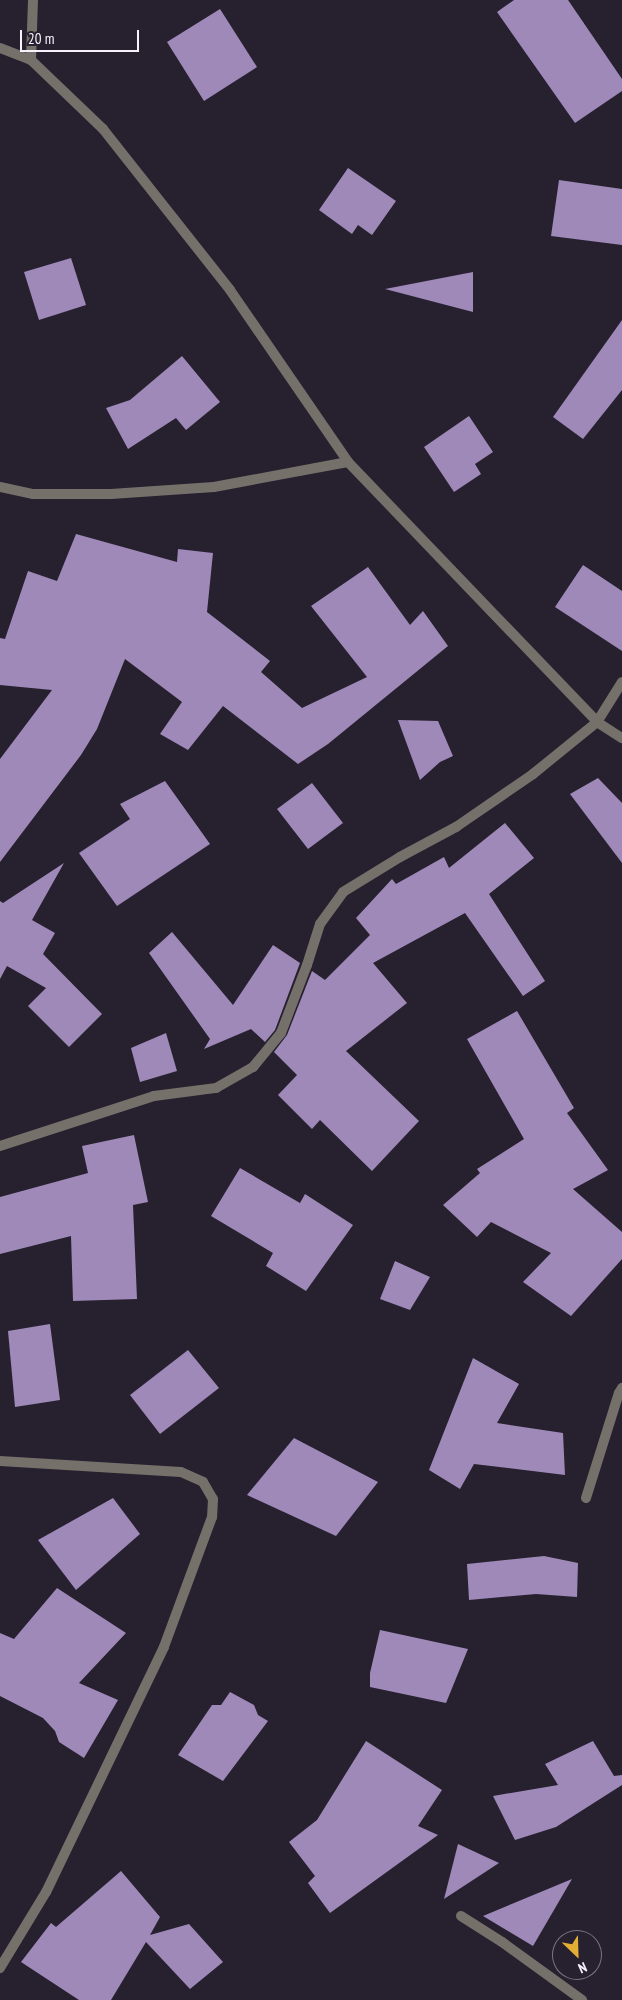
<!DOCTYPE html>
<style>
body{margin:0}
#map{position:relative;width:622px;height:2000px;overflow:hidden;background:#27202f;font-family:"PT Sans Narrow",sans-serif}
div>[style]{position:absolute}
.building>*{inset:0;background:#9e89b9}
.street>*{height:10px;margin:-5px;padding:0 5px;transform-origin:5px;border-radius:5px;background:#75716a}
span{translate:-50% -50%;white-space:nowrap;text-align:center;line-height:1.15;-webkit-text-stroke:5px #27202f;paint-order:stroke}
.north{position:absolute;left:552px;top:1930px;width:50px;height:50px;box-sizing:border-box;background:#27202f;border:1px solid #7a7481;border-radius:50%;rotate:156deg;font-size:14px;font-weight:700;line-height:20px;text-align:center;color:#f7f3fd}
.north::after{content:'';display:block;margin:auto;width:18px;height:22px;background:#e2af34;clip-path:polygon(50% 0,100% 100%,50% 72%,0 100%)}
.scale{position:absolute;left:20px;top:30px;width:119px;height:22px;box-sizing:border-box;border:2px solid #f7f3fd;border-top:0;padding-left:6px;font-size:15px;line-height:18px;white-space:nowrap;color:#f7f3fd;-webkit-text-stroke:4px #27202f;paint-order:stroke}
</style>
<div id="map">
<div class="building">
<div style="clip-path:polygon(514px 0,568px 0,622px 79px,622px 91px,575px 123px,497px 12px)"></div>
<div style="clip-path:polygon(220px 9px,257px 67px,204px 101px,167px 42px)"></div>
<div style="clip-path:polygon(348px 168px,396px 201px,372px 235px,358px 225px,352px 234px,319px 210px)"></div>
<div style="clip-path:polygon(559px 180px,622px 189px,622px 245px,551px 236px)"></div>
<div style="clip-path:polygon(71px 258px,86px 305px,39px 320px,24px 272px)"></div>
<div style="clip-path:polygon(473px 272px,473px 312px,385px 289px)"></div>
<div style="clip-path:polygon(622px 320px,622px 390px,583px 439px,553px 417px)"></div>
<div style="clip-path:polygon(182px 356px,220px 402px,186px 430px,176px 418px,128px 449px,106px 408px,130px 400px)"></div>
<div style="clip-path:polygon(469px 416px,493px 452px,475px 464px,481px 474px,454px 492px,424px 447px)"></div>
<div style="clip-path:polygon(76px 534px,177px 562px,178px 549px,213px 553px,207px 612px,270px 661px,261px 672px,302px 708px,367px 677px,311px 606px,368px 567px,410px 625px,423px 611px,448px 646px,328px 744px,298px 764px,223px 706px,188px 750px,160px 734px,182px 702px,125px 659px,97px 729px,81px 755px,0 862px,0 759px,52px 690px,0 685px,0 638px,5px 639px,28px 571px,57px 581px)"></div>
<div style="clip-path:polygon(583px 565px,622px 591px,622px 651px,555px 607px)"></div>
<div style="clip-path:polygon(398px 720px,438px 721px,453px 756px,440px 762px,420px 780px)"></div>
<div style="clip-path:polygon(598px 778px,622px 803px,622px 863px,570px 794px)"></div>
<div style="clip-path:polygon(165px 781px,210px 844px,117px 906px,79px 853px,130px 819px,120px 804px)"></div>
<div style="clip-path:polygon(312px 783px,343px 823px,308px 849px,277px 809px)"></div>
<div style="clip-path:polygon(505px 823px,534px 858px,489px 894px,545px 981px,523px 996px,465px 913px,373px 963px,407px 1003px,346px 1051px,419px 1121px,372px 1171px,320px 1120px,312px 1129px,278px 1095px,297px 1075px,274px 1052px,287px 1035px,312px 971px,325px 980px,370px 935px,356px 918px,392px 879px,396px 884px,444px 857px,449px 868px)"></div>
<div style="clip-path:polygon(64px 863px,32px 920px,55px 933px,43px 954px,102px 1014px,69px 1047px,28px 1006px,46px 988px,7px 966px,0 979px,0 901px,3px 903px)"></div>
<div style="clip-path:polygon(172px 932px,233px 1005px,273px 945px,300px 963px,275px 1030px,265px 1042px,251px 1029px,204px 1049px,210px 1039px,149px 953px)"></div>
<div style="clip-path:polygon(517px 1011px,574px 1108px,567px 1113px,608px 1170px,573px 1189px,622px 1232px,622px 1259px,571px 1316px,523px 1282px,551px 1253px,491px 1222px,477px 1237px,443px 1205px,480px 1173px,477px 1169px,524px 1139px,467px 1039px)"></div>
<div style="clip-path:polygon(166px 1033px,177px 1071px,140px 1082px,131px 1048px)"></div>
<div style="clip-path:polygon(134px 1135px,148px 1202px,133px 1205px,137px 1299px,73px 1301px,71px 1236px,0 1254px,0 1197px,88px 1173px,82px 1146px)"></div>
<div style="clip-path:polygon(240px 1168px,300px 1203px,305px 1194px,353px 1225px,306px 1291px,266px 1266px,273px 1253px,211px 1216px)"></div>
<div style="clip-path:polygon(395px 1261px,430px 1277px,410px 1310px,380px 1299px)"></div>
<div style="clip-path:polygon(50px 1324px,60px 1400px,15px 1407px,8px 1331px)"></div>
<div style="clip-path:polygon(188px 1350px,219px 1388px,160px 1434px,130px 1395px)"></div>
<div style="clip-path:polygon(473px 1358px,519px 1384px,497px 1423px,563px 1433px,565px 1475px,474px 1464px,460px 1489px,429px 1470px)"></div>
<div style="clip-path:polygon(294px 1438px,378px 1482px,336px 1536px,247px 1495px)"></div>
<div style="clip-path:polygon(113px 1498px,140px 1534px,76px 1590px,38px 1540px)"></div>
<div style="clip-path:polygon(544px 1556px,578px 1563px,577px 1597px,536px 1594px,469px 1600px,467px 1564px)"></div>
<div style="clip-path:polygon(57px 1588px,126px 1633px,79px 1683px,118px 1700px,84px 1758px,59px 1742px,55px 1731px,43px 1718px,0 1696px,0 1633px,14px 1639px)"></div>
<div style="clip-path:polygon(380px 1630px,468px 1649px,446px 1703px,370px 1687px,370px 1673px)"></div>
<div style="clip-path:polygon(230px 1692px,254px 1705px,258px 1715px,268px 1721px,223px 1781px,178px 1755px,212px 1705px,221px 1705px)"></div>
<div style="clip-path:polygon(366px 1741px,442px 1790px,418px 1826px,438px 1835px,330px 1913px,308px 1883px,315px 1876px,289px 1842px,317px 1820px)"></div>
<div style="clip-path:polygon(593px 1741px,614px 1776px,622px 1775px,622px 1785px,556px 1827px,515px 1840px,493px 1796px,558px 1785px,545px 1764px)"></div>
<div style="clip-path:polygon(458px 1844px,499px 1863px,444px 1899px)"></div>
<div style="clip-path:polygon(121px 1871px,160px 1917px,150px 1935px,189px 1924px,223px 1962px,190px 1989px,146px 1942px,111px 2000px,79px 2000px,21px 1962px,51px 1923px,56px 1927px)"></div>
<div style="clip-path:polygon(572px 1879px,533px 1946px,483px 1916px)"></div>
</div>
<div class="street">
<div style="left:0;top:48px;width:33px;rotate:21deg"></div>
<div style="left:31px;top:60px;width:100px;rotate:43.8deg"></div>
<div style="left:103px;top:129px;width:205px;rotate:51.7deg"></div>
<div style="left:230px;top:290px;width:209px;rotate:55.5deg"></div>
<div style="left:348px;top:462px;width:360px;rotate:46.2deg"></div>
<div style="left:597px;top:722px;width:30px;rotate:33deg"></div>
<div style="left:31px;top:60px;width:60px;rotate:-88.1deg"></div>
<div style="left:0;top:487px;width:34px;rotate:12deg"></div>
<div style="left:33px;top:494px;width:78px"></div>
<div style="left:111px;top:494px;width:103px;rotate:-3.9deg"></div>
<div style="left:214px;top:487px;width:136px;rotate:-10.6deg"></div>
<div style="left:0;top:1146px;width:162px;rotate:-18deg"></div>
<div style="left:154px;top:1096px;width:63px;rotate:-7.4deg"></div>
<div style="left:216px;top:1088px;width:43px;rotate:-29.6deg"></div>
<div style="left:253px;top:1067px;width:44px;rotate:-50.5deg"></div>
<div style="left:281px;top:1033px;width:73px;rotate:-69.1deg"></div>
<div style="left:307px;top:965px;width:43px;rotate:-72.4deg"></div>
<div style="left:320px;top:924px;width:39px;rotate:-54deg"></div>
<div style="left:343px;top:892px;width:67px;rotate:-31.6deg"></div>
<div style="left:400px;top:857px;width:64px;rotate:-28.2deg"></div>
<div style="left:456px;top:827px;width:93px;rotate:-34.5deg"></div>
<div style="left:533px;top:774px;width:82px;rotate:-39.1deg"></div>
<div style="left:597px;top:722px;width:47px;rotate:-58deg"></div>
<div style="left:0;top:1461px;width:181px;rotate:3.5deg"></div>
<div style="left:181px;top:1472px;width:24px;rotate:24deg"></div>
<div style="left:203px;top:1482px;width:20px;rotate:60deg"></div>
<div style="left:213px;top:1499px;width:18px;rotate:93deg"></div>
<div style="left:212px;top:1517px;width:139px;rotate:110.3deg"></div>
<div style="left:164px;top:1647px;width:272px;rotate:115.7deg"></div>
<div style="left:46px;top:1892px;width:89px;rotate:121.2deg"></div>
<div style="left:586px;top:1498px;width:110px;rotate:-72.6deg"></div>
<div style="left:619px;top:1393px;width:6px;rotate:-59deg"></div>
<div style="left:461px;top:1916px;width:49px;rotate:32.4deg"></div>
<div style="left:502px;top:1942px;width:99px;rotate:35.9deg"></div>
</div>
<div class="north">N</div>
<div class="scale">20 m</div>
</div>
